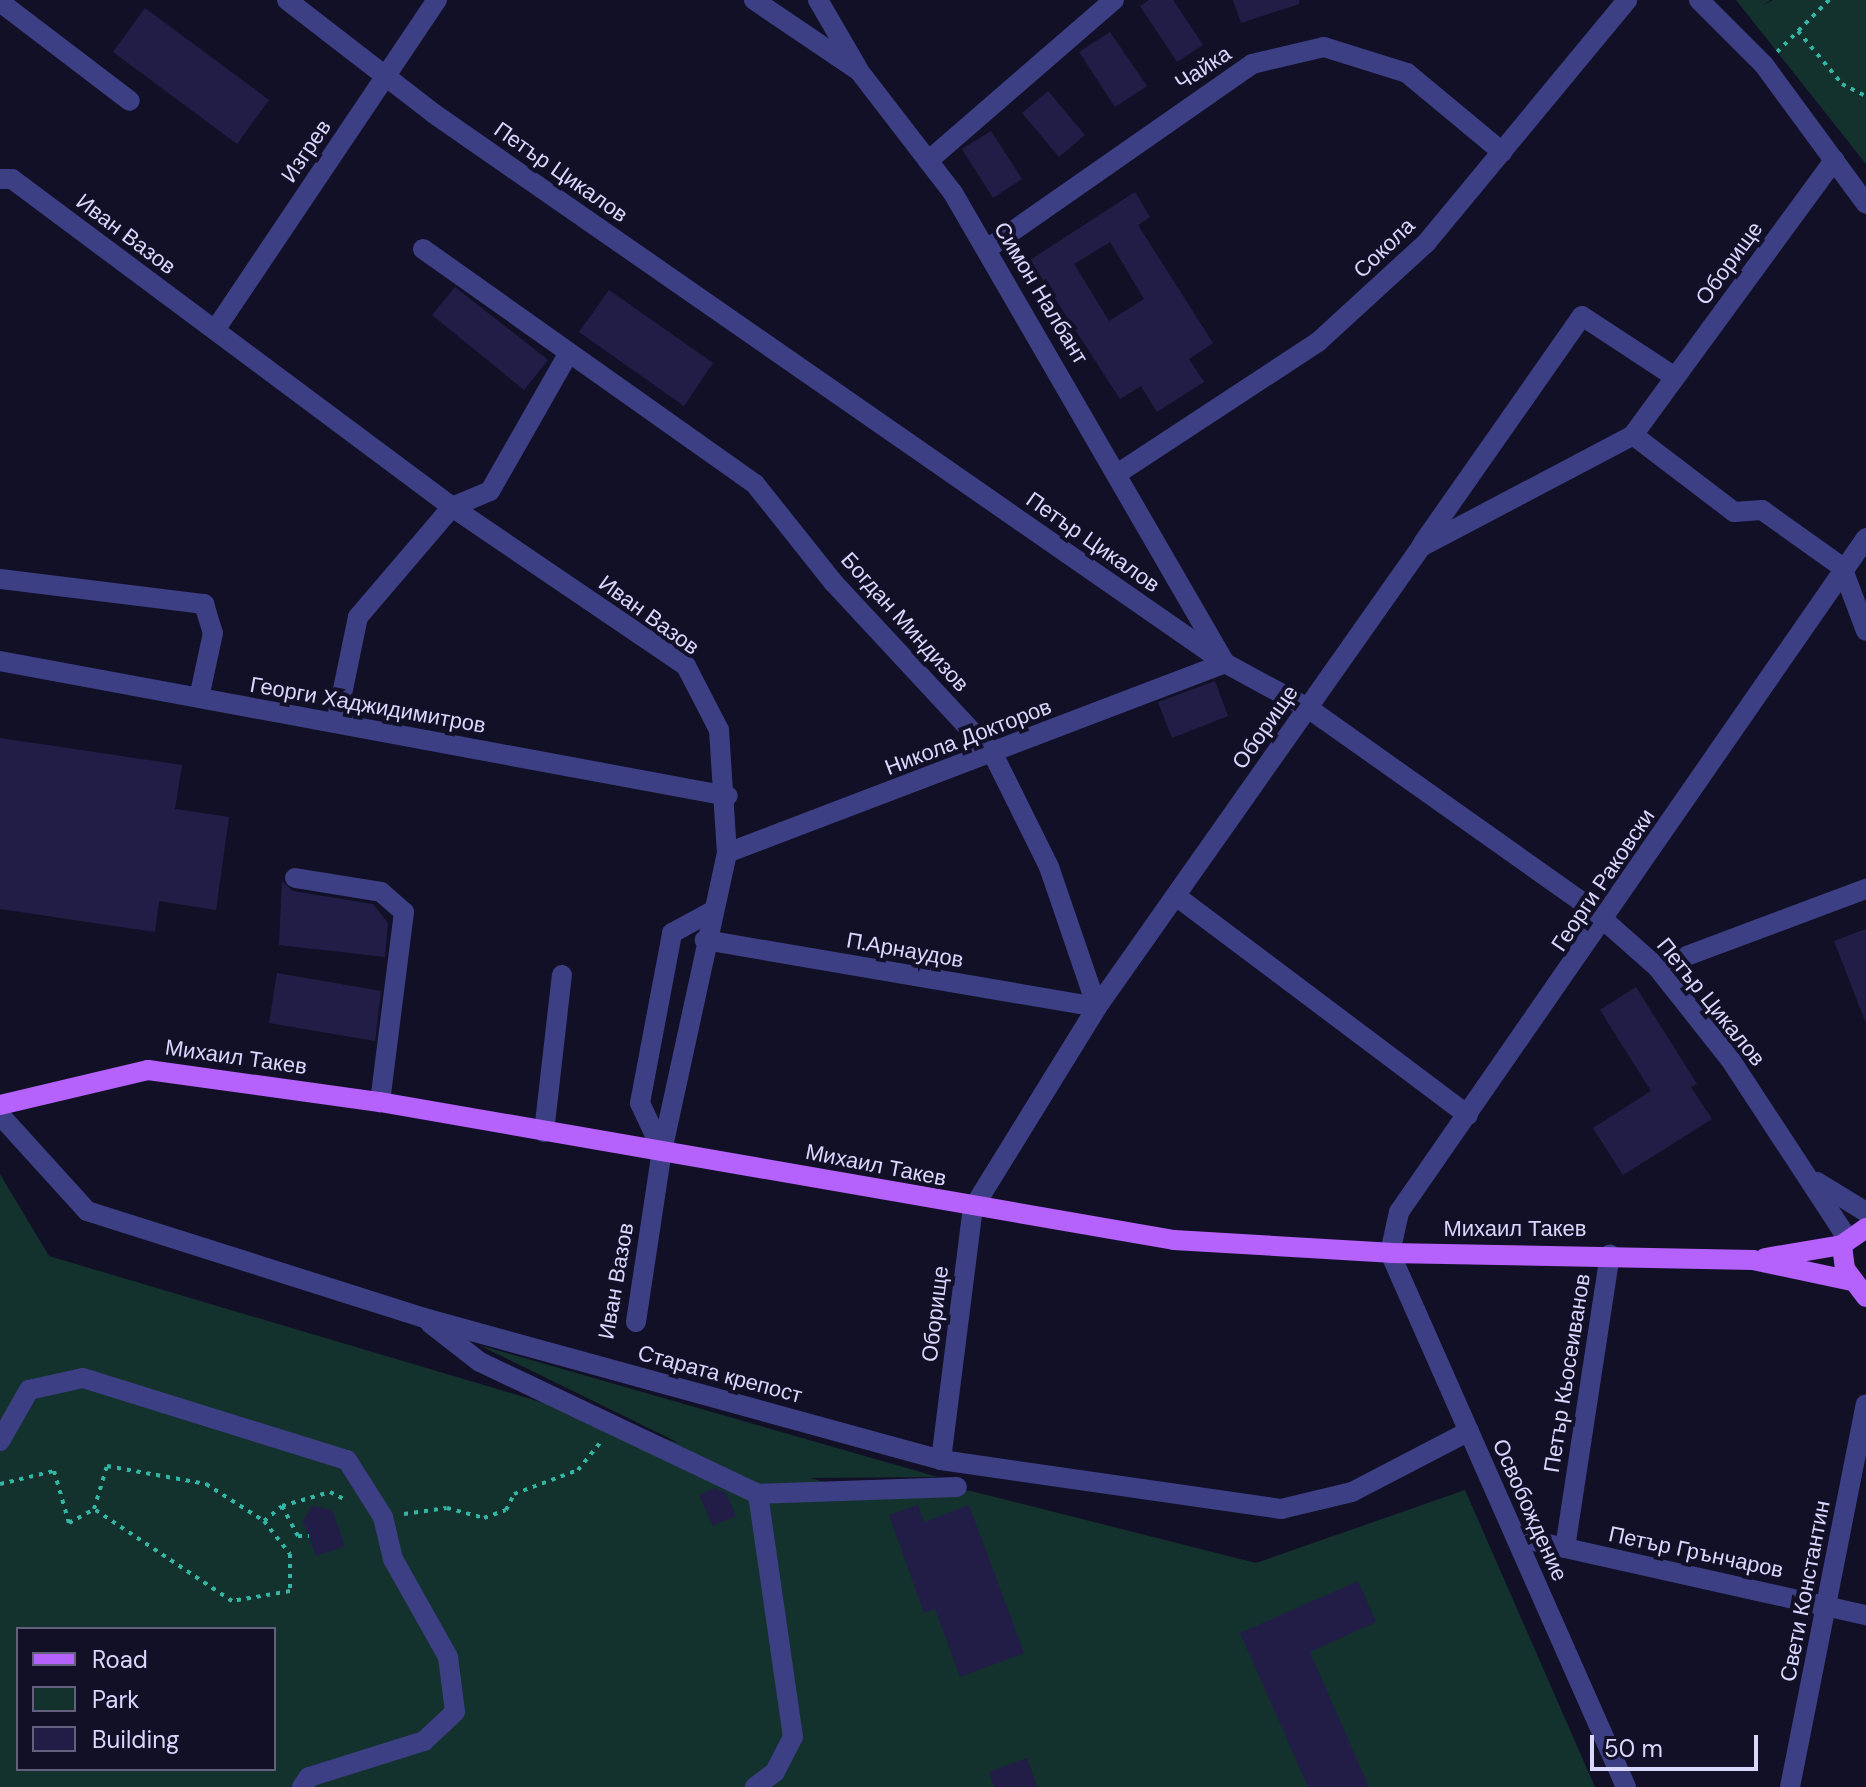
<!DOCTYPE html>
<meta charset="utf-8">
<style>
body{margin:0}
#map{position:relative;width:1866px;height:1787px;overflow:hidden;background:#121027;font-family:"DM Sans",sans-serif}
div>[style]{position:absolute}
.green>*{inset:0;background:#13312d}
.building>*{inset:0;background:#221d47}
.path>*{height:4px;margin-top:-2px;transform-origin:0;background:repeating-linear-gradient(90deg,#33b6a4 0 4px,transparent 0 10px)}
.minor>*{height:20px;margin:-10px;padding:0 10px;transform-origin:10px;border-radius:10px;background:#3d3f85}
.major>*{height:20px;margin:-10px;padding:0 10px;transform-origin:10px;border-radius:10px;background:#b561fb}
span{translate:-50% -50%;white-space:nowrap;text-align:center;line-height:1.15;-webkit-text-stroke:8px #121027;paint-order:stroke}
.street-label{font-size:22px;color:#d9d7fe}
.legend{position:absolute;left:16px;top:1627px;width:260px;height:144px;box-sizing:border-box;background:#121027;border:2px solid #62607d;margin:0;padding:10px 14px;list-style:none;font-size:24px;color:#d9d7fe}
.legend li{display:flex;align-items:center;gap:16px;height:40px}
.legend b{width:40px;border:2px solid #62607d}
.scale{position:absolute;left:1590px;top:1735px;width:168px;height:36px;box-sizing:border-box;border:4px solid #d9d7fe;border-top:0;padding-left:10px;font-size:24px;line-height:28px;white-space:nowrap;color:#d9d7fe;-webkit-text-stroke:6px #121027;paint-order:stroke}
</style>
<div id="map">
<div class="green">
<div style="clip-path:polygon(1736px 0,1770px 0,1763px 5px,1773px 0,1866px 0,1866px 164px)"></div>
<div style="clip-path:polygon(evenodd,0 1174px,49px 1256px,679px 1443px,479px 1345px,938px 1477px,810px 1478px,845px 1488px,971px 1491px,1256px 1563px,1465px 1490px,1595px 1787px,0 1787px,0 1174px,18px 1629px,274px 1629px,274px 1769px,18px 1769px,18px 1629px)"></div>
</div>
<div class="building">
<div style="clip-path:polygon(1149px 0,1173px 0,1203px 45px,1177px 62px,1140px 6px)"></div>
<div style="clip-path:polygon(1233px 0,1299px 0,1299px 4px,1241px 23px)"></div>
<div style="clip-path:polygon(145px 8px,269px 100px,237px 144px,113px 52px)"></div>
<div style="clip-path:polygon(1110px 32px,1147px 86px,1115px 107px,1079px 52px)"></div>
<div style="clip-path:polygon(1048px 91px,1085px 135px,1059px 157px,1022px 113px)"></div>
<div style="clip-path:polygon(991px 131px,1022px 179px,993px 198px,962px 149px)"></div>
<div style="clip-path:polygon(evenodd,1135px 192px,1150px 217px,1138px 225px,1213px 343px,1189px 359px,1204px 382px,1157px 412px,1141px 386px,1120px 399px,1030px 260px,1135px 192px,1110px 242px,1144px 299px,1109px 321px,1074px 264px,1110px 242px)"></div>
<div style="clip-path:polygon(455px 287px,548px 360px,524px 390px,432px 315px)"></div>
<div style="clip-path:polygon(609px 290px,713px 363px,684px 406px,579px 332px)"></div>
<div style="clip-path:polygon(1215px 681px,1228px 716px,1172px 738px,1158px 702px)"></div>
<div style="clip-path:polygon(0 738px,182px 765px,175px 809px,229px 817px,216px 910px,159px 901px,155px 932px,0 909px)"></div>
<div style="clip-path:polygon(282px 881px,293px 891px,373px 904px,388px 923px,385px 957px,279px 945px)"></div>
<div style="clip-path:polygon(1866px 929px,1866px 1021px,1865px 1021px,1834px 941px)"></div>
<div style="clip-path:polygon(277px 973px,381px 991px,375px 1041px,269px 1023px)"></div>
<div style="clip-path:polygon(1636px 987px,1697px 1084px,1691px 1087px,1712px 1119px,1623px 1175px,1593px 1128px,1651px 1091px,1600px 1010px)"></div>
<div style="clip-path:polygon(715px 1488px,726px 1493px,736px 1516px,713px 1526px,699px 1495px)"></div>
<div style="clip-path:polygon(918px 1505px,924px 1522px,969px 1505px,1024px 1653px,960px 1677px,935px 1609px,924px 1613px,889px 1515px)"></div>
<div style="clip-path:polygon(312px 1506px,332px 1510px,345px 1546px,316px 1556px,303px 1521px)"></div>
<div style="clip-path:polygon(1358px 1581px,1376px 1622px,1310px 1652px,1369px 1787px,1308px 1787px,1240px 1633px)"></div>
<div style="clip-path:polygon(1027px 1758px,1037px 1787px,994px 1787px,989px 1772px)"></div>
</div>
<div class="path">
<div style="left:1798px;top:31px;width:69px;rotate:50.3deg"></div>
<div style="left:1842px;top:84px;width:27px;rotate:27deg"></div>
<div style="left:1777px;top:52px;width:74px;rotate:-45deg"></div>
<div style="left:107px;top:1466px;width:101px;rotate:10.3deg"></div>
<div style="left:206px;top:1484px;width:69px;rotate:32.5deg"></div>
<div style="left:264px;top:1521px;width:42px;rotate:51.8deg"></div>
<div style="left:290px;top:1554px;width:37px;rotate:90deg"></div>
<div style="left:290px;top:1591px;width:59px;rotate:170.2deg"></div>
<div style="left:232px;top:1601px;width:166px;rotate:-146.3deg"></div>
<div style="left:94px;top:1509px;width:45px;rotate:-73.2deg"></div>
<div style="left:0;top:1484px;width:56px;rotate:-13.5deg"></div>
<div style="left:54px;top:1471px;width:54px;rotate:73.9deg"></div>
<div style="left:69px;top:1523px;width:29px;rotate:-29deg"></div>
<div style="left:282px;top:1506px;width:34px;rotate:62deg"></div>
<div style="left:298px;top:1536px;width:11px"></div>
<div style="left:404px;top:1514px;width:43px;rotate:-7.9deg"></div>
<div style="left:447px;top:1508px;width:38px;rotate:15deg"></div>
<div style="left:484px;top:1518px;width:23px;rotate:-20deg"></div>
<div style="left:506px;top:1510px;width:18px;rotate:-63deg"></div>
<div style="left:514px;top:1494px;width:68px;rotate:-20.6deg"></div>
<div style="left:578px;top:1470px;width:38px;rotate:-51deg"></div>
<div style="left:264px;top:1521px;width:23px;rotate:-40deg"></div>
<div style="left:282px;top:1506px;width:50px;rotate:-16.3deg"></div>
<div style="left:330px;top:1492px;width:20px;rotate:27deg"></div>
</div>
<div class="minor">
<div style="left:287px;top:0;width:185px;rotate:37.7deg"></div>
<div style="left:433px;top:113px;width:964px;rotate:34.78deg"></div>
<div style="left:1225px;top:663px;width:94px;rotate:28.5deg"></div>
<div style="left:1308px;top:708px;width:343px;rotate:35.3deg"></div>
<div style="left:1588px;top:906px;width:92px;rotate:41.5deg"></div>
<div style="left:1657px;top:967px;width:117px;rotate:51.6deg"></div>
<div style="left:1730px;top:1059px;width:214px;rotate:56.8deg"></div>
<div style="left:818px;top:0;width:78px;rotate:59.8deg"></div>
<div style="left:1699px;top:0;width:92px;rotate:45deg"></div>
<div style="left:1764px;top:65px;width:172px;rotate:53.7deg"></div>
<div style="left:0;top:2px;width:163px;rotate:37.3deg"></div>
<div style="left:928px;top:161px;width:246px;rotate:-40.9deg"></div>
<div style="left:0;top:179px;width:12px"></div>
<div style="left:12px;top:179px;width:549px;rotate:36.7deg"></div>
<div style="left:452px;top:507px;width:283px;rotate:34.2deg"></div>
<div style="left:686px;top:666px;width:72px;rotate:62.7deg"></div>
<div style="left:719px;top:730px;width:123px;rotate:86.3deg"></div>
<div style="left:727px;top:853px;width:304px;rotate:102.3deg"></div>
<div style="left:662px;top:1150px;width:174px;rotate:98.6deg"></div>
<div style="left:423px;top:249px;width:407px;rotate:35.3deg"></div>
<div style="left:755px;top:484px;width:125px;rotate:51.5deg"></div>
<div style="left:833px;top:582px;width:235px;rotate:47.1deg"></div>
<div style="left:993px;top:754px;width:126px;rotate:63.6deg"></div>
<div style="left:1049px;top:867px;width:148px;rotate:71.1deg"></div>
<div style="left:1097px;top:1007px;width:398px;rotate:-170.3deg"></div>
<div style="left:987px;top:249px;width:323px;rotate:-34.9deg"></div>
<div style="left:1252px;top:64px;width:74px;rotate:-13.3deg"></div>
<div style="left:1324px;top:47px;width:87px;rotate:17.4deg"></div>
<div style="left:1407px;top:73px;width:124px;rotate:39.7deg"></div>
<div style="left:215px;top:330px;width:398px;rotate:-56.1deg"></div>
<div style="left:1633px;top:435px;width:127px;rotate:37.3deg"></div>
<div style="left:1734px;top:512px;width:28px;rotate:-4deg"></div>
<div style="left:1762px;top:510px;width:98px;rotate:35.5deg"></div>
<div style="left:1842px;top:567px;width:68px;rotate:69.4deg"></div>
<div style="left:1120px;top:472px;width:237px;rotate:-33.3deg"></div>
<div style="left:1318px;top:342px;width:148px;rotate:-42.5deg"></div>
<div style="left:1427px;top:242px;width:314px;rotate:-50.4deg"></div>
<div style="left:1423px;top:543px;width:277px;rotate:-55deg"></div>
<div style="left:1582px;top:316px;width:111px;rotate:33.3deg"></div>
<div style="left:0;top:579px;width:206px;rotate:7deg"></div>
<div style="left:204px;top:604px;width:30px;rotate:73deg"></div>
<div style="left:213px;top:633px;width:66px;rotate:102.2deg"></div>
<div style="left:0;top:661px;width:740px;rotate:10.51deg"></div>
<div style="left:336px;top:723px;width:108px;rotate:-78.3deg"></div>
<div style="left:358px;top:617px;width:145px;rotate:-49.5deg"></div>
<div style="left:452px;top:507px;width:41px;rotate:-22.8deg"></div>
<div style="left:490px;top:491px;width:155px;rotate:-60.3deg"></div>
<div style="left:727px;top:853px;width:533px;rotate:-20.88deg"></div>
<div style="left:1225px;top:663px;width:543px;rotate:-120.06deg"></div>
<div style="left:953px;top:193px;width:154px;rotate:-127.6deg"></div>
<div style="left:859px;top:71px;width:127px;rotate:-145.9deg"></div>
<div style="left:295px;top:878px;width:87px;rotate:9.2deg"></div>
<div style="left:381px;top:892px;width:30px;rotate:41deg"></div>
<div style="left:404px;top:912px;width:192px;rotate:97.2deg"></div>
<div style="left:1176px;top:896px;width:365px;rotate:36.9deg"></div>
<div style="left:1657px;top:967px;width:223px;rotate:-20.5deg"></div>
<div style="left:0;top:1115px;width:130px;rotate:47.8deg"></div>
<div style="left:87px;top:1211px;width:354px;rotate:17.6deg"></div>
<div style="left:424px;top:1318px;width:536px;rotate:15.36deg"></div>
<div style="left:941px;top:1460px;width:344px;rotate:8.2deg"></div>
<div style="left:1281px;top:1509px;width:73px;rotate:-13.5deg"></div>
<div style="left:1352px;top:1492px;width:132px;rotate:-27.5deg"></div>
<div style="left:544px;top:1132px;width:158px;rotate:-83.5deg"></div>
<div style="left:662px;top:1150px;width:52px;rotate:-115.1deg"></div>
<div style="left:640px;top:1103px;width:173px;rotate:-79.3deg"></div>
<div style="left:672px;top:933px;width:42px;rotate:-28.4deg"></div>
<div style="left:1817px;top:1182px;width:57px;rotate:31.5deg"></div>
<div style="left:430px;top:1323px;width:63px;rotate:38deg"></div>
<div style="left:480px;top:1362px;width:308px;rotate:25.4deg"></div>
<div style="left:758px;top:1494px;width:199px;rotate:-2deg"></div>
<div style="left:0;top:1441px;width:59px;rotate:-60.4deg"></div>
<div style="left:29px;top:1390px;width:55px;rotate:-12.5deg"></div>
<div style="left:83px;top:1378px;width:276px;rotate:17.3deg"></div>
<div style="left:347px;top:1460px;width:67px;rotate:57.7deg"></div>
<div style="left:383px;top:1517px;width:43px;rotate:76.6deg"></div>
<div style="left:393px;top:1559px;width:112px;rotate:60.7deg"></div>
<div style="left:448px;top:1657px;width:55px;rotate:82.7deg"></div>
<div style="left:455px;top:1712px;width:42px;rotate:136.9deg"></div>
<div style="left:424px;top:1741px;width:121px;rotate:162.6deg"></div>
<div style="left:309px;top:1777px;width:12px;rotate:125deg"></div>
<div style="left:941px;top:1460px;width:254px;rotate:-82.8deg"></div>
<div style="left:973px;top:1208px;width:236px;rotate:-58.3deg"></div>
<div style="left:1097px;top:1007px;width:563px;rotate:-54.84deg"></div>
<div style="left:1421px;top:547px;width:240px;rotate:-27.8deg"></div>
<div style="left:1633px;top:435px;width:341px;rotate:-53.8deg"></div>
<div style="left:1516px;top:1537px;width:359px;rotate:12.6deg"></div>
<div style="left:1565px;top:1548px;width:297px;rotate:-81.3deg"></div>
<div style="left:755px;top:1787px;width:25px;rotate:-37deg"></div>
<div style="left:775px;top:1772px;width:39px;rotate:-63deg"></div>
<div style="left:793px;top:1737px;width:246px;rotate:-98.2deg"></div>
<div style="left:1626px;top:1787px;width:584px;rotate:-113.84deg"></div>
<div style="left:1390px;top:1253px;width:42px;rotate:-77.6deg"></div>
<div style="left:1399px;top:1212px;width:820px;rotate:-55.28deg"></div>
<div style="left:1790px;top:1787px;width:390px;rotate:-78.8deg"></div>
</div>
<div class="major">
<div style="left:0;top:1105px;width:152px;rotate:-13.3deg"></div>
<div style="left:148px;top:1070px;width:234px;rotate:7.9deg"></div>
<div style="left:380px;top:1102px;width:806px;rotate:9.86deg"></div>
<div style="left:1174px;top:1240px;width:216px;rotate:3.4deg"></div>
<div style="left:1390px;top:1253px;width:363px;rotate:1.1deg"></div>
<div style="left:1753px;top:1260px;width:101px;rotate:12deg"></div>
<div style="left:1866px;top:1228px;width:29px;rotate:145deg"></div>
<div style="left:1842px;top:1245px;width:24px;rotate:83deg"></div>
<div style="left:1845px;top:1269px;width:35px;rotate:53deg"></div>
<div style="left:1765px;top:1258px;width:78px;rotate:-9.6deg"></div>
</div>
<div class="street-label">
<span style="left:1203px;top:68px;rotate:-33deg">Чайка</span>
<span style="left:306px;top:151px;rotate:-56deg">Изгрев</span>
<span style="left:561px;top:172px;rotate:35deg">Петър Цикалов</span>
<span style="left:126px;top:234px;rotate:37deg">Иван Вазов</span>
<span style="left:1384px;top:248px;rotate:-44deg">Сокола</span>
<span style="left:1729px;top:263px;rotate:-54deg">Оборище</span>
<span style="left:1041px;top:293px;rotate:59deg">Симон Налбант</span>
<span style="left:1093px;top:542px;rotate:35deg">Петър Цикалов</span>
<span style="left:649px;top:615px;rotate:36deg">Иван Вазов</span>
<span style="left:905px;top:622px;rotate:48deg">Богдан Миндизов</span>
<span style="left:368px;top:705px;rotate:10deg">Георги Хаджидимитров</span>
<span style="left:1265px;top:727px;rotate:-55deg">Оборище</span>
<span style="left:968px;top:737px;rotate:-21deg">Никола Докторов</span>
<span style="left:1603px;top:880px;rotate:-56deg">Георги Раковски</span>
<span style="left:905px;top:950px;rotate:10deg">П.Арнаудов</span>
<span style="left:1711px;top:1002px;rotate:51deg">Петър Цикалов</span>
<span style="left:236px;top:1057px;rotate:8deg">Михаил Такев</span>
<span style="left:876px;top:1165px;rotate:11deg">Михаил Такев</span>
<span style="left:1515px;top:1229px">Михаил Такев</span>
<span style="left:616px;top:1281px;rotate:-80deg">Иван Вазов</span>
<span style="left:935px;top:1314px;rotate:-83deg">Оборище</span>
<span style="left:1567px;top:1373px;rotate:-81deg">Петър Кьосеиванов</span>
<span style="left:720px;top:1374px;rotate:15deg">Старата крепост</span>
<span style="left:1530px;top:1510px;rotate:66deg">Освобождение</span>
<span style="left:1696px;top:1552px;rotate:12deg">Петър Грънчаров</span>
<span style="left:1805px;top:1591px;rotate:-79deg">Свети Константин</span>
</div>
<ul class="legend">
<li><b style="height:10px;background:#b561fb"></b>Road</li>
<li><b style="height:22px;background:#13312d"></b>Park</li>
<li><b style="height:22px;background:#221d47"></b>Building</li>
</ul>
<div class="scale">50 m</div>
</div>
